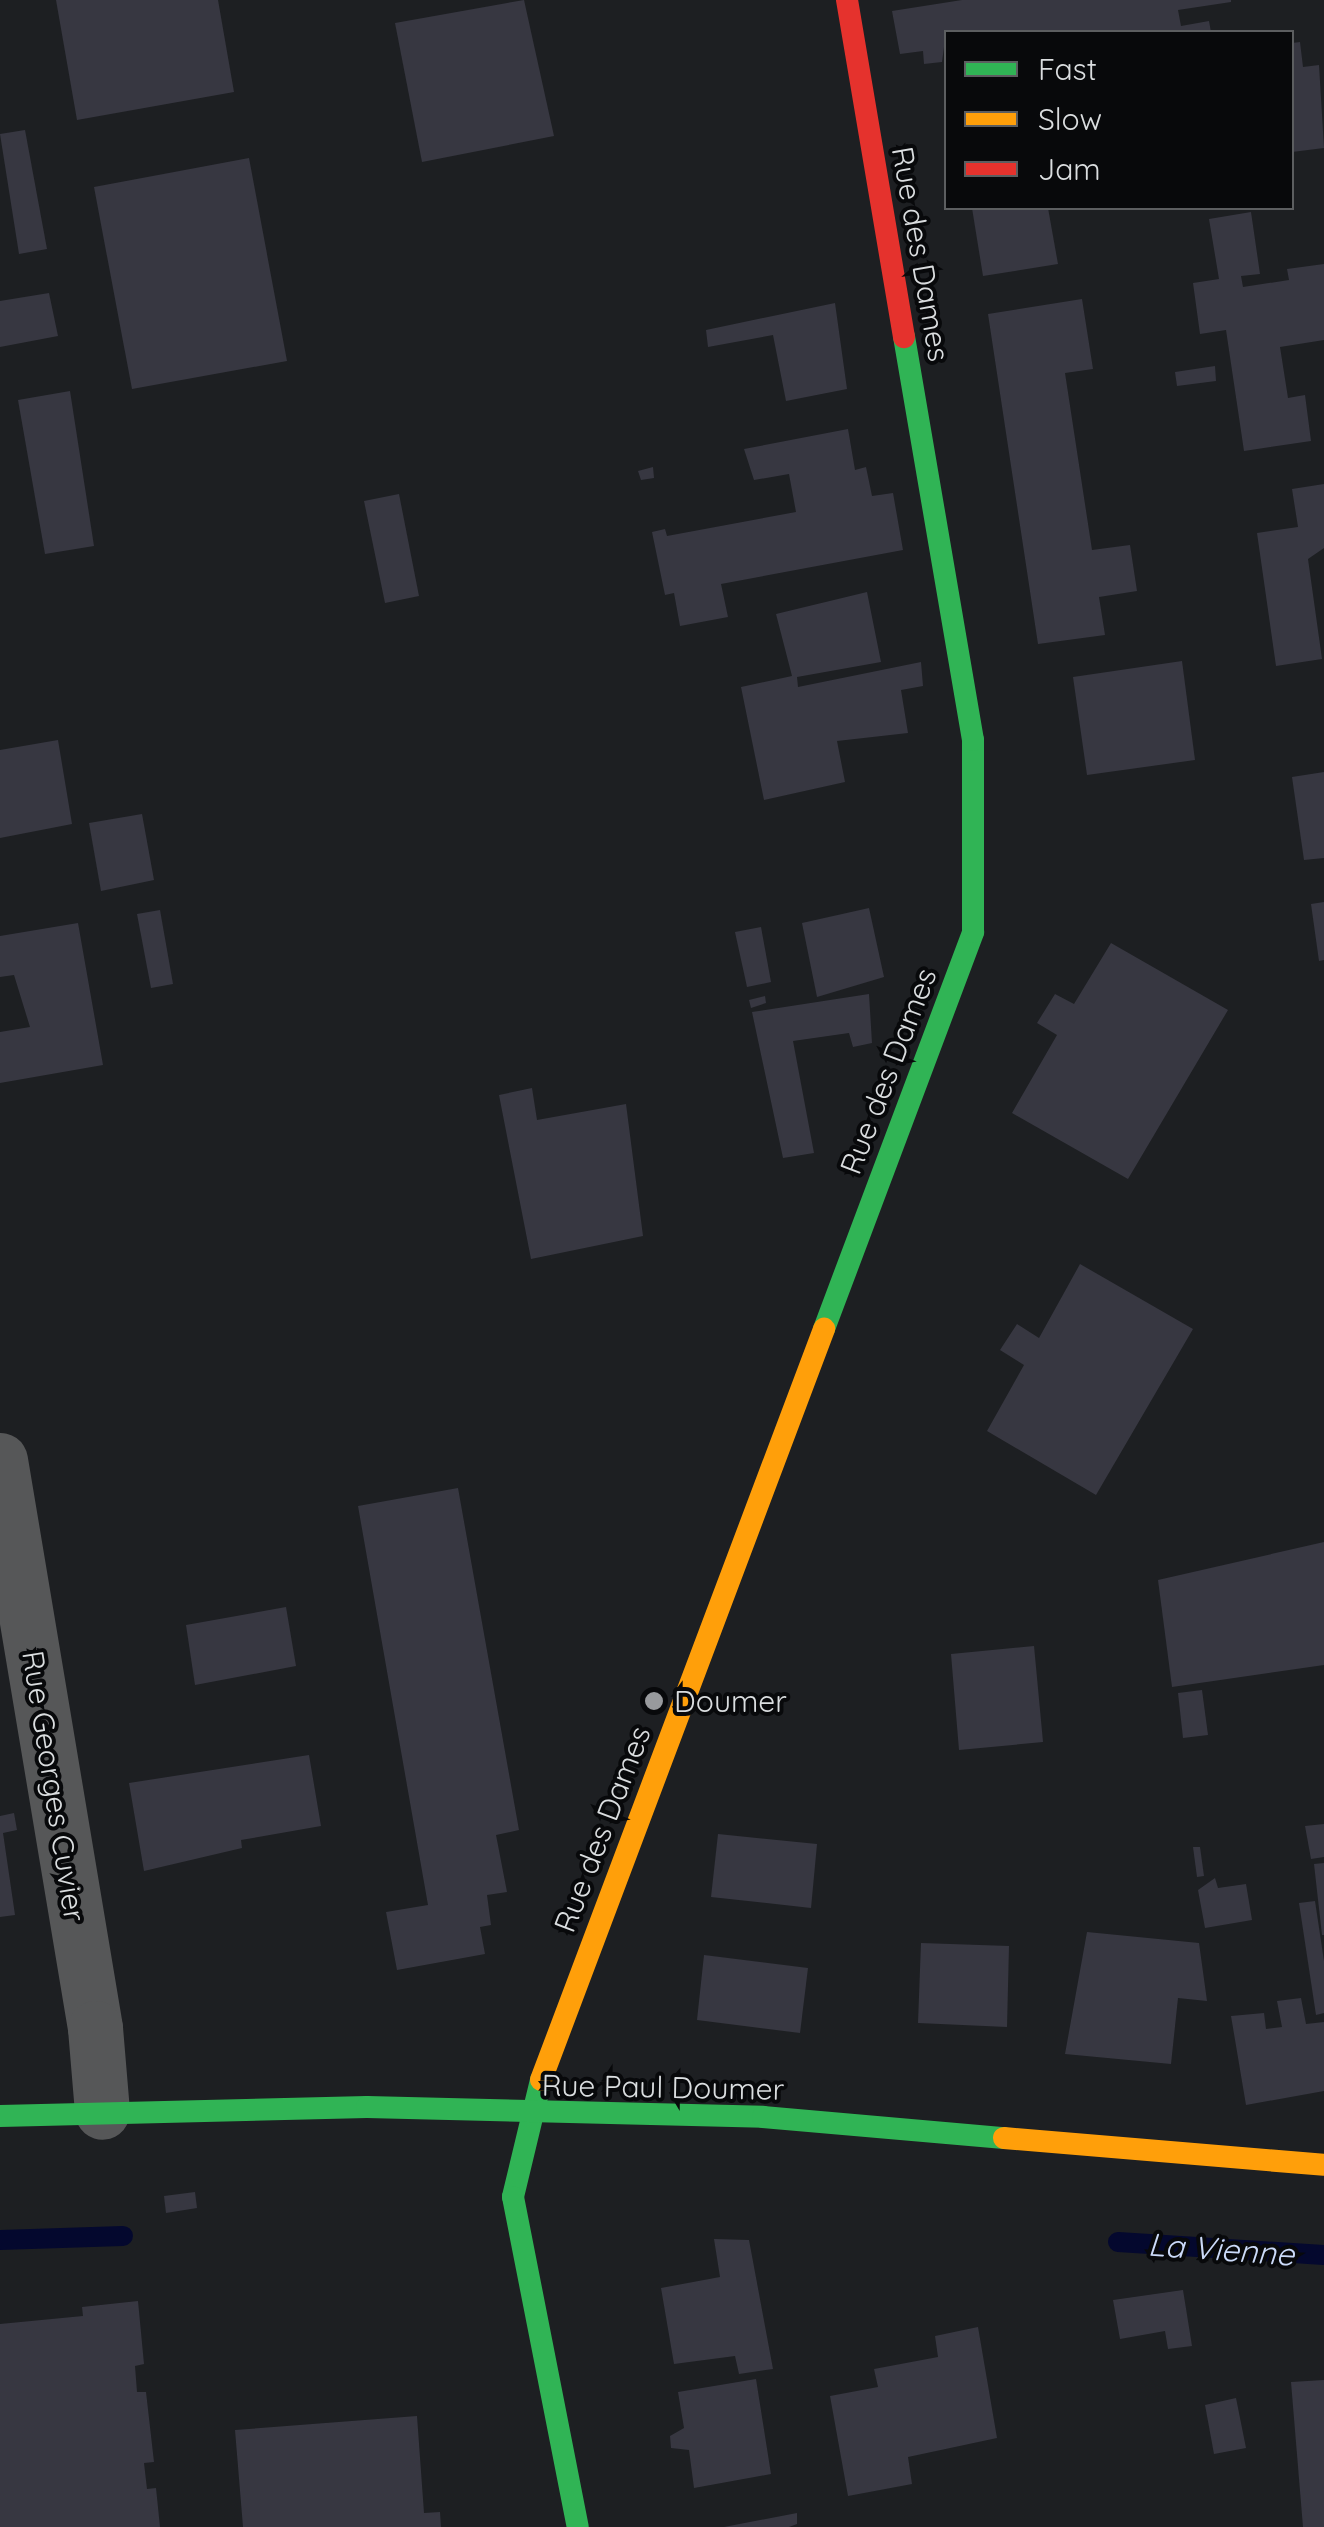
<!DOCTYPE html>
<style>
body{margin:0}
#map{position:relative;width:1324px;height:2527px;overflow:hidden;background:#1d1f22;font-family:Quicksand,sans-serif}
div>[style]{position:absolute}
.stream>*{height:20px;margin:-10px;padding:0 10px;transform-origin:10px;border-radius:10px;background:#04082e}
.building>*{inset:0;background:#373741}
.street>*{height:55px;margin:-27.5px;padding:0 27.5px;transform-origin:27.5px;border-radius:27.5px;background:#565758}
.fast>*{height:22px;margin:-11px;padding:0 11px;transform-origin:11px;border-radius:11px;background:#30b455}
.slow>*{height:22px;margin:-11px;padding:0 11px;transform-origin:11px;border-radius:11px;background:#ff9f0a}
.jam>*{height:22px;margin:-11px;padding:0 11px;transform-origin:11px;border-radius:11px;background:#e5322d}
.dots>*{width:28px;height:28px;translate:-50% -50%;box-sizing:border-box;border:5px solid #08090b;border-radius:50%}
span{translate:-50% -50%;white-space:nowrap;text-align:center;line-height:1.15;-webkit-text-stroke:8px #08090b;paint-order:stroke}
.street-label{font-size:30px;color:#dadddf}
.poi-label{font-size:30px;color:#dadddf}
.left{translate:0 -50%;text-align:left}
.water-label{font-size:32px;color:#ccdbf9;font-style:italic}
.legend{position:absolute;left:944px;top:30px;width:350px;height:180px;box-sizing:border-box;background:#08090b;border:2px solid #5c5e60;margin:0;padding:12px 18px;list-style:none;font-size:30px;color:#dadddf}
.legend li{display:flex;align-items:center;gap:20px;height:50px}
.legend b{width:50px;border:2px solid #5c5e60}
</style>
<div id="map">
<div class="stream">
<div style="left:0;top:2240px;width:123px;rotate:-1.9deg"></div>
<div style="left:1118px;top:2242px;width:206px;rotate:3.6deg"></div>
</div>
<div class="building">
<div style="clip-path:polygon(56px 0,218px 0,234px 92px,77px 120px)"></div>
<div style="clip-path:polygon(524px 0,554px 136px,422px 162px,395px 23px)"></div>
<div style="clip-path:polygon(962px 0,1231px 0,1231px 2px,1178px 10px,1181px 26px,1209px 21px,1211px 32px,946px 32px,942px 62px,924px 64px,923px 51px,900px 54px,892px 11px)"></div>
<div style="clip-path:polygon(1300px 42px,1303px 67px,1319px 65px,1324px 148px,1292px 152px,1292px 43px)"></div>
<div style="clip-path:polygon(25px 130px,47px 249px,19px 254px,0 134px)"></div>
<div style="clip-path:polygon(249px 158px,287px 361px,132px 389px,94px 187px)"></div>
<div style="clip-path:polygon(972px 208px,1048px 208px,1058px 264px,983px 276px)"></div>
<div style="clip-path:polygon(1251px 212px,1260px 274px,1241px 276px,1243px 287px,1289px 280px,1287px 269px,1324px 264px,1324px 340px,1280px 347px,1288px 398px,1305px 395px,1311px 441px,1244px 451px,1226px 330px,1200px 334px,1193px 283px,1219px 279px,1209px 219px)"></div>
<div style="clip-path:polygon(49px 293px,58px 336px,0 347px,0 301px)"></div>
<div style="clip-path:polygon(1082px 299px,1093px 369px,1065px 373px,1092px 550px,1130px 545px,1137px 591px,1099px 597px,1105px 635px,1038px 644px,988px 314px)"></div>
<div style="clip-path:polygon(835px 303px,847px 389px,786px 401px,773px 335px,708px 347px,706px 330px)"></div>
<div style="clip-path:polygon(1215px 366px,1216px 381px,1177px 386px,1175px 372px)"></div>
<div style="clip-path:polygon(70px 391px,94px 546px,45px 554px,18px 400px)"></div>
<div style="clip-path:polygon(848px 429px,855px 470px,866px 467px,872px 496px,893px 493px,903px 550px,721px 584px,728px 617px,680px 626px,674px 593px,665px 595px,652px 532px,665px 529px,667px 536px,796px 512px,789px 474px,754px 480px,744px 449px)"></div>
<div style="clip-path:polygon(653px 467px,654px 478px,641px 480px,638px 471px)"></div>
<div style="clip-path:polygon(1324px 484px,1324px 548px,1308px 559px,1322px 659px,1276px 666px,1257px 533px,1298px 527px,1292px 489px)"></div>
<div style="clip-path:polygon(399px 494px,419px 596px,385px 603px,364px 501px)"></div>
<div style="clip-path:polygon(867px 592px,881px 662px,797px 677px,798px 687px,921px 662px,923px 686px,901px 690px,908px 733px,837px 741px,845px 782px,764px 800px,741px 687px,792px 676px,776px 614px)"></div>
<div style="clip-path:polygon(1182px 661px,1195px 760px,1087px 775px,1073px 677px)"></div>
<div style="clip-path:polygon(58px 740px,72px 824px,0 838px,0 750px)"></div>
<div style="clip-path:polygon(1324px 772px,1324px 858px,1304px 860px,1292px 777px)"></div>
<div style="clip-path:polygon(142px 814px,154px 880px,101px 891px,89px 823px)"></div>
<div style="clip-path:polygon(1324px 902px,1324px 960px,1319px 961px,1311px 904px)"></div>
<div style="clip-path:polygon(869px 908px,884px 977px,817px 997px,802px 923px)"></div>
<div style="clip-path:polygon(160px 910px,173px 984px,151px 988px,137px 914px)"></div>
<div style="clip-path:polygon(78px 923px,103px 1065px,0 1083px,0 1032px,30px 1027px,14px 975px,0 977px,0 936px)"></div>
<div style="clip-path:polygon(761px 927px,771px 982px,747px 987px,735px 932px)"></div>
<div style="clip-path:polygon(1111px 943px,1228px 1010px,1128px 1179px,1012px 1113px,1057px 1035px,1037px 1023px,1055px 994px,1074px 1004px)"></div>
<div style="clip-path:polygon(869px 994px,872px 1043px,853px 1047px,849px 1033px,793px 1041px,814px 1153px,783px 1158px,752px 1012px)"></div>
<div style="clip-path:polygon(765px 996px,766px 1003px,751px 1008px,749px 1000px)"></div>
<div style="clip-path:polygon(532px 1088px,537px 1120px,626px 1104px,643px 1236px,531px 1259px,499px 1095px)"></div>
<div style="clip-path:polygon(1080px 1264px,1193px 1329px,1096px 1495px,987px 1431px,1024px 1365px,1000px 1350px,1017px 1324px,1039px 1338px)"></div>
<div style="clip-path:polygon(458px 1488px,519px 1830px,496px 1835px,507px 1892px,487px 1895px,491px 1925px,480px 1927px,485px 1954px,397px 1970px,386px 1912px,428px 1905px,358px 1506px)"></div>
<div style="clip-path:polygon(1324px 1542px,1324px 1665px,1172px 1687px,1158px 1580px)"></div>
<div style="clip-path:polygon(286px 1607px,296px 1666px,195px 1685px,186px 1625px)"></div>
<div style="clip-path:polygon(1034px 1646px,1043px 1742px,959px 1750px,951px 1654px)"></div>
<div style="clip-path:polygon(1202px 1690px,1208px 1735px,1183px 1738px,1178px 1693px)"></div>
<div style="clip-path:polygon(309px 1755px,321px 1826px,241px 1840px,242px 1848px,144px 1871px,129px 1783px)"></div>
<div style="clip-path:polygon(14px 1813px,17px 1830px,3px 1833px,15px 1915px,0 1917px,0 1816px)"></div>
<div style="clip-path:polygon(1324px 1824px,1324px 1857px,1311px 1859px,1305px 1826px)"></div>
<div style="clip-path:polygon(718px 1834px,817px 1844px,811px 1908px,711px 1897px)"></div>
<div style="clip-path:polygon(1193px 1847px,1200px 1847px,1204px 1876px,1197px 1877px)"></div>
<div style="clip-path:polygon(1324px 1863px,1324px 1935px,1322px 1935px,1314px 1864px)"></div>
<div style="clip-path:polygon(1215px 1878px,1218px 1888px,1246px 1884px,1252px 1920px,1205px 1928px,1198px 1890px)"></div>
<div style="clip-path:polygon(1315px 1901px,1324px 1961px,1324px 2013px,1316px 2015px,1299px 1903px)"></div>
<div style="clip-path:polygon(1087px 1932px,1199px 1943px,1207px 2001px,1178px 1998px,1171px 2064px,1065px 2054px)"></div>
<div style="clip-path:polygon(921px 1943px,1009px 1946px,1007px 2027px,918px 2023px)"></div>
<div style="clip-path:polygon(704px 1955px,808px 1968px,800px 2033px,697px 2020px)"></div>
<div style="clip-path:polygon(1301px 1998px,1306px 2024px,1324px 2022px,1324px 2091px,1246px 2105px,1231px 2016px,1264px 2013px,1266px 2029px,1282px 2027px,1277px 2001px)"></div>
<div style="clip-path:polygon(195px 2192px,197px 2208px,166px 2213px,164px 2196px)"></div>
<div style="clip-path:polygon(714px 2239px,749px 2240px,773px 2369px,739px 2374px,735px 2356px,674px 2364px,661px 2288px,720px 2277px)"></div>
<div style="clip-path:polygon(1183px 2290px,1192px 2346px,1168px 2349px,1165px 2331px,1120px 2339px,1113px 2300px)"></div>
<div style="clip-path:polygon(138px 2301px,144px 2364px,135px 2366px,137px 2392px,146px 2392px,154px 2462px,144px 2463px,147px 2489px,156px 2488px,160px 2527px,0 2527px,0 2324px,83px 2316px,82px 2307px)"></div>
<div style="clip-path:polygon(978px 2327px,997px 2438px,908px 2457px,912px 2484px,848px 2496px,830px 2396px,878px 2387px,874px 2369px,938px 2357px,935px 2336px)"></div>
<div style="clip-path:polygon(756px 2379px,771px 2474px,694px 2488px,689px 2450px,671px 2448px,670px 2436px,684px 2428px,678px 2392px)"></div>
<div style="clip-path:polygon(1324px 2380px,1324px 2527px,1303px 2527px,1291px 2382px)"></div>
<div style="clip-path:polygon(1236px 2398px,1246px 2448px,1214px 2454px,1205px 2405px)"></div>
<div style="clip-path:polygon(417px 2416px,424px 2513px,440px 2512px,441px 2527px,243px 2527px,235px 2430px)"></div>
<div style="clip-path:polygon(797px 2513px,797px 2524px,789px 2527px,724px 2527px)"></div>
</div>
<div class="street">
<div style="left:0;top:1460px;width:576px;rotate:80.5deg"></div>
<div style="left:95px;top:2028px;width:84px;rotate:85.2deg"></div>
</div>
<div class="fast">
<div style="left:824px;top:1329px;width:424px;rotate:-69.4deg"></div>
<div style="left:973px;top:932px;width:192px;rotate:-90deg"></div>
<div style="left:973px;top:740px;width:409px;rotate:-99.7deg"></div>
<div style="left:541px;top:2080px;width:120px;rotate:103.5deg"></div>
<div style="left:513px;top:2197px;width:336px;rotate:78.9deg"></div>
<div style="left:0;top:2116px;width:367px;rotate:-1.4deg"></div>
<div style="left:367px;top:2107px;width:396px;rotate:1.4deg"></div>
<div style="left:763px;top:2117px;width:242px;rotate:5deg"></div>
</div>
<div class="slow">
<div style="left:541px;top:2080px;width:803px;rotate:-69.35deg"></div>
<div style="left:1004px;top:2138px;width:321px;rotate:4.8deg"></div>
</div>
<div class="jam">
<div style="left:847px;top:0;width:342px;rotate:80.4deg"></div>
</div>
<div class="dots">
<div style="left:654px;top:1701px;background:#989a9d"></div>
</div>
<div class="street-label">
<span style="left:921px;top:254px;rotate:80deg">Rue des Dames</span>
<span style="left:888px;top:1071px;rotate:-69deg">Rue des Dames</span>
<span style="left:54px;top:1786px;rotate:81deg">Rue Georges Cuvier</span>
<span style="left:602px;top:1829px;rotate:-69deg">Rue des Dames</span>
<span style="left:663px;top:2087px;rotate:1deg">Rue Paul Doumer</span>
</div>
<div class="poi-label">
<span class="left" style="left:674px;top:1701px">Doumer</span>
</div>
<div class="water-label">
<span style="left:1221px;top:2249px;rotate:4deg">La Vienne</span>
</div>
<ul class="legend">
<li><b style="height:12px;background:#30b455"></b>Fast</li>
<li><b style="height:12px;background:#ff9f0a"></b>Slow</li>
<li><b style="height:12px;background:#e5322d"></b>Jam</li>
</ul>
</div>
